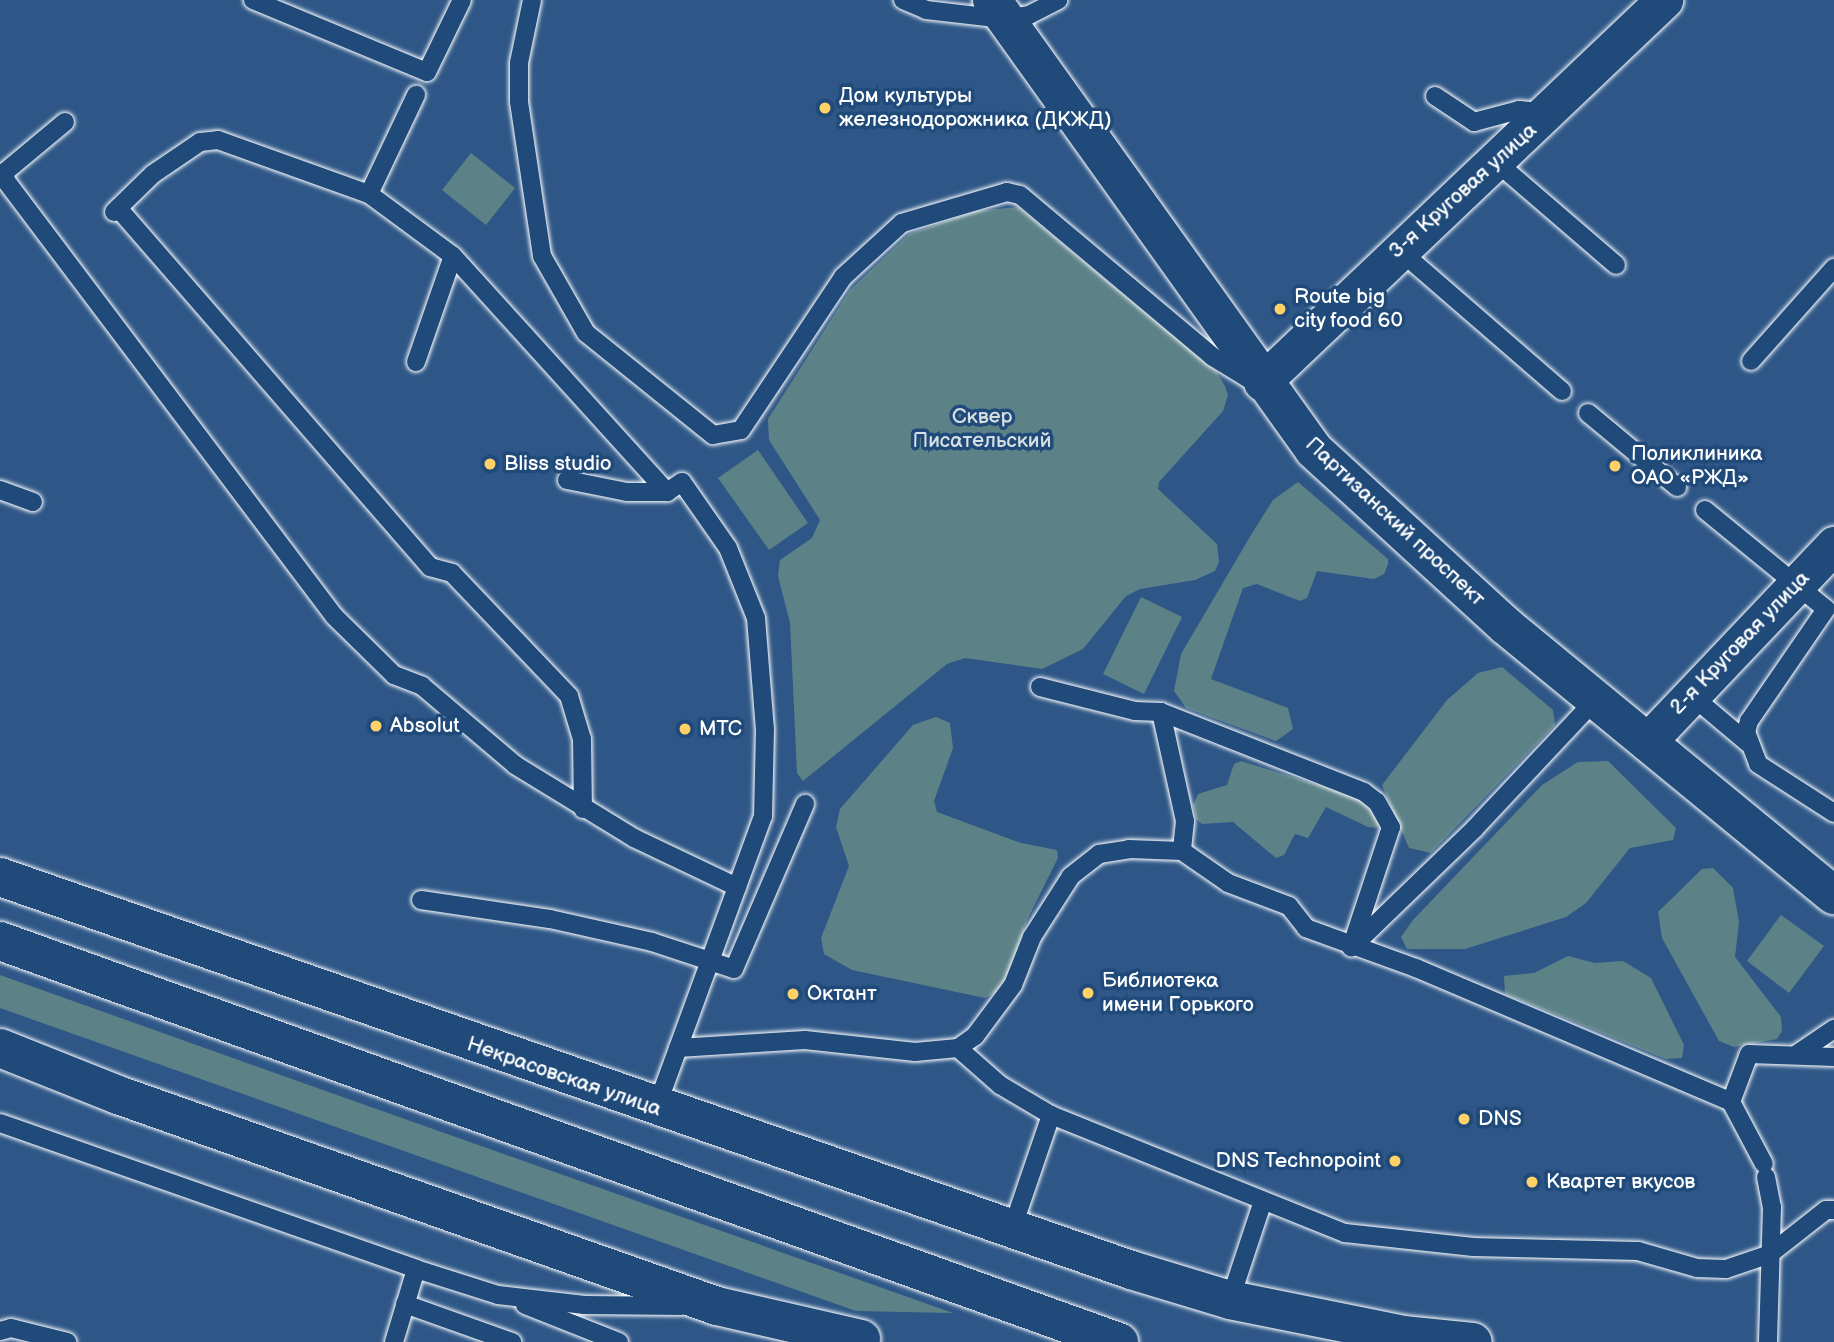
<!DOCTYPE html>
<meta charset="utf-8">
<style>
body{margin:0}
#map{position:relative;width:1834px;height:1342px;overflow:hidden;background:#2e5787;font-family:"Balsamiq Sans",sans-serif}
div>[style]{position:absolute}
.green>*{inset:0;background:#5c8288}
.roads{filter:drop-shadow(0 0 2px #fff) drop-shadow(0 0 2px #fff)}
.service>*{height:18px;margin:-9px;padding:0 9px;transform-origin:9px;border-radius:9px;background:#1f4a7a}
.minor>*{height:37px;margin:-18.5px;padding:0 18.5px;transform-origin:18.5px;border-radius:18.5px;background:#1f4a7a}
.secondary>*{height:38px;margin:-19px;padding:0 19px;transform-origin:19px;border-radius:19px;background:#1f4a7a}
.primary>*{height:38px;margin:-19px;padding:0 19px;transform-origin:19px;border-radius:19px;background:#1f4a7a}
.trunk>*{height:38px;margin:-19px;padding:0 19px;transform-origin:19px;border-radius:19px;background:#1f4a7a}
.dots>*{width:19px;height:19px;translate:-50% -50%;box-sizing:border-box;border:4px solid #1f4a7a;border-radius:50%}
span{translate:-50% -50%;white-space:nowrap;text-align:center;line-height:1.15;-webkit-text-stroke:7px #1f4a7a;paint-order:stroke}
.poi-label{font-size:21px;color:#fff}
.left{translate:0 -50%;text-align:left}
.right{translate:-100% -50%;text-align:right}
.street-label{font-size:21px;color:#fff}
.park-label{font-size:21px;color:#d6e0e1}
</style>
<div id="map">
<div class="green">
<div style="clip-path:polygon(471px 153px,515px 188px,486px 225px,442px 190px)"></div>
<div style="clip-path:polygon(1018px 207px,1216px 371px,1225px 386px,1228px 395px,1223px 411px,1159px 482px,1158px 489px,1217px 544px,1219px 562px,1215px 571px,1195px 580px,1140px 589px,1126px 596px,1083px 649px,1042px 669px,965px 658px,947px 664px,803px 781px,797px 773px,790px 623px,778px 576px,780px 560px,812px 538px,820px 520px,769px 440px,768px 419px,850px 290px,909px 234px,976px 211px)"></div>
<div style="clip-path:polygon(758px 450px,808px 523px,769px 550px,718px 478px)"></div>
<div style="clip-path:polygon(1298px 482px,1388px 559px,1388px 564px,1384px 574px,1374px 579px,1317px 571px,1307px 598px,1300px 601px,1257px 584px,1243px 588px,1211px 679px,1288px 708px,1293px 729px,1276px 741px,1186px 708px,1174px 691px,1181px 654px,1251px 535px,1273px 500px)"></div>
<div style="clip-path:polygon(1141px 597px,1182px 617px,1144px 694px,1103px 674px)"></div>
<div style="clip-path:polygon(1502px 667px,1553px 710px,1555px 725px,1431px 853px,1409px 848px,1382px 785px,1447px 700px,1478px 673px)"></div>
<div style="clip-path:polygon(936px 717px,950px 723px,953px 748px,934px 801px,937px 812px,1021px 843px,1057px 850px,1058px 858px,1028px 918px,1008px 974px,995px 993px,985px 998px,852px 970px,824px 954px,821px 938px,849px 866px,836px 827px,840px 809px,913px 725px)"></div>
<div style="clip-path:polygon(1241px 761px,1360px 798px,1381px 823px,1376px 828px,1368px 827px,1326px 807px,1308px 838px,1295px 834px,1284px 855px,1276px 858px,1233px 822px,1202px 824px,1196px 819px,1193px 805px,1198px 794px,1227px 785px,1234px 764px)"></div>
<div style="clip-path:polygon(1608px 761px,1676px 828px,1673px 840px,1630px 848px,1586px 903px,1566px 917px,1465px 949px,1407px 949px,1401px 937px,1413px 920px,1542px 785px,1578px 762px)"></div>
<div style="clip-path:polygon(1713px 868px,1733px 888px,1739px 922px,1735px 957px,1781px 1017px,1782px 1031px,1777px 1039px,1734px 1047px,1719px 1041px,1662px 938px,1658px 912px,1702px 869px)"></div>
<div style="clip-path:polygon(1781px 915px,1824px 946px,1789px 993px,1747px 961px)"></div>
<div style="clip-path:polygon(1568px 956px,1595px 963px,1623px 961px,1651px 978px,1684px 1045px,1682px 1058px,1666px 1059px,1505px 994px,1504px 976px,1534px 973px)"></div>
<div style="clip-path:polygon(0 975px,303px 1083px,953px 1313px,856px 1311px,0 1008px)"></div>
</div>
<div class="roads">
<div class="service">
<div style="left:253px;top:0;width:188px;rotate:22.5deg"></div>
<div style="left:427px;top:72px;width:80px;rotate:-64.1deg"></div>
<div style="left:532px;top:0;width:64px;rotate:101.7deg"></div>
<div style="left:519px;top:63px;width:39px;rotate:90deg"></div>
<div style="left:519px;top:102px;width:156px;rotate:81.5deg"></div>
<div style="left:542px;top:256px;width:89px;rotate:60.3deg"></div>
<div style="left:586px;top:333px;width:163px;rotate:38.8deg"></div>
<div style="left:713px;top:435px;width:28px;rotate:-10deg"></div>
<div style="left:741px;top:430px;width:184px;rotate:-56.3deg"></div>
<div style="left:843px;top:277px;width:80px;rotate:-42.5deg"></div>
<div style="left:902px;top:223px;width:109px;rotate:-16.4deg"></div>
<div style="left:1007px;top:192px;width:13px;rotate:13deg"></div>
<div style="left:1020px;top:195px;width:252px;rotate:40deg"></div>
<div style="left:1213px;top:357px;width:48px;rotate:31.4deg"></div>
<div style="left:903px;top:0;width:25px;rotate:23deg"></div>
<div style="left:926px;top:10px;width:79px;rotate:6.6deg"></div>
<div style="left:1004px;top:19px;width:25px;rotate:-9deg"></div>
<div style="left:1029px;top:15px;width:33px;rotate:-27deg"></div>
<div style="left:1435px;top:96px;width:47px;rotate:33.7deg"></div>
<div style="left:1474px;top:122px;width:47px;rotate:-14.9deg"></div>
<div style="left:1519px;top:110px;width:24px;rotate:5deg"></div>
<div style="left:65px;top:122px;width:78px;rotate:140.2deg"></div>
<div style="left:5px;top:172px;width:9px;rotate:84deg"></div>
<div style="left:6px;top:181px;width:545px;rotate:52.98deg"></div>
<div style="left:334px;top:616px;width:84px;rotate:44.5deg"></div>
<div style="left:394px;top:675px;width:30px;rotate:21deg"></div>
<div style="left:422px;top:686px;width:122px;rotate:40.3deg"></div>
<div style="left:515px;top:765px;width:140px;rotate:31.5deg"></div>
<div style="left:634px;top:838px;width:114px;rotate:25.4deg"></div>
<div style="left:1494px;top:160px;width:161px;rotate:40.7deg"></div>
<div style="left:369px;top:194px;width:110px;rotate:-64.6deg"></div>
<div style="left:118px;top:208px;width:476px;rotate:49deg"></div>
<div style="left:430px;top:567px;width:23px;rotate:15deg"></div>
<div style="left:452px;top:573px;width:170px;rotate:46.4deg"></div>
<div style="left:569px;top:696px;width:45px;rotate:73.2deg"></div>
<div style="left:582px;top:739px;width:70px;rotate:89.2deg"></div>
<div style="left:114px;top:212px;width:54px;rotate:-44.3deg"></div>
<div style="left:153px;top:174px;width:57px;rotate:-34.2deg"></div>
<div style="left:200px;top:142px;width:18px;rotate:-6deg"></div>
<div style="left:218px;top:140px;width:160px;rotate:19.7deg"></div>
<div style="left:369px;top:194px;width:104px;rotate:36.4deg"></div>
<div style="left:453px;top:256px;width:319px;rotate:47.8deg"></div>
<div style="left:667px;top:492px;width:18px;rotate:-34deg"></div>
<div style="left:682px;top:482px;width:80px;rotate:55.1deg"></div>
<div style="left:728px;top:548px;width:75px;rotate:68.2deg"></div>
<div style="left:756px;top:618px;width:111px;rotate:85.4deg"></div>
<div style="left:765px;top:729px;width:87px;rotate:91.3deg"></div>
<div style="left:763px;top:816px;width:311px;rotate:110.1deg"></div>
<div style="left:1398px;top:249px;width:217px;rotate:40.9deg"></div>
<div style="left:1751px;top:361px;width:125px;rotate:-48.3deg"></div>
<div style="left:416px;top:362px;width:112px;rotate:-70.8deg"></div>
<div style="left:1588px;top:413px;width:116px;rotate:39.7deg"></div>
<div style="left:567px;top:480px;width:61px;rotate:11.3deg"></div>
<div style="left:627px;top:492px;width:40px"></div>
<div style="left:0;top:490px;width:35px;rotate:20deg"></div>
<div style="left:1705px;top:510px;width:156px;rotate:39.3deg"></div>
<div style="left:1826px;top:609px;width:136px;rotate:124.5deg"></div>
<div style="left:1749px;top:721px;width:11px;rotate:105deg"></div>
<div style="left:1746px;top:732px;width:34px;rotate:69deg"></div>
<div style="left:1758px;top:764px;width:90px;rotate:32.8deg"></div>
<div style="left:1040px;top:687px;width:98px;rotate:14.2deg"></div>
<div style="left:1135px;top:711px;width:26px;rotate:2deg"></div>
<div style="left:1161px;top:712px;width:112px;rotate:77.6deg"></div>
<div style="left:1185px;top:821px;width:30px;rotate:96deg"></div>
<div style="left:1691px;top:695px;width:75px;rotate:40.1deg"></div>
<div style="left:1161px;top:712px;width:218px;rotate:21.5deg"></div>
<div style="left:1364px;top:792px;width:16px;rotate:38deg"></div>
<div style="left:1377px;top:802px;width:29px;rotate:61deg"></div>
<div style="left:1391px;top:827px;width:127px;rotate:108.3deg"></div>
<div style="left:421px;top:900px;width:130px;rotate:8.4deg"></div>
<div style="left:550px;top:919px;width:105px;rotate:12.7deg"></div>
<div style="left:652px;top:942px;width:86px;rotate:18.2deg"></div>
<div style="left:734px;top:969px;width:180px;rotate:-66.7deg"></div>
<div style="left:1353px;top:946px;width:170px;rotate:-44deg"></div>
<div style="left:1475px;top:828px;width:175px;rotate:-46.8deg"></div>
<div style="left:678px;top:1048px;width:127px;rotate:-3.6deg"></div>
<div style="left:805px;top:1040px;width:111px;rotate:6.2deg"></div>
<div style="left:915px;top:1052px;width:43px;rotate:-5.3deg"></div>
<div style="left:958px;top:1048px;width:21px;rotate:-35deg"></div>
<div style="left:975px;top:1036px;width:64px;rotate:-53.3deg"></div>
<div style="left:1013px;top:985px;width:52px;rotate:-68.4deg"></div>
<div style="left:1032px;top:937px;width:72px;rotate:-57.4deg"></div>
<div style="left:1071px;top:876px;width:36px;rotate:-38deg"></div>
<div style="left:1099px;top:854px;width:30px;rotate:-9deg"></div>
<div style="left:1129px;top:849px;width:53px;rotate:2.2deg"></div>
<div style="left:1182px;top:851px;width:56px;rotate:34.8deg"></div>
<div style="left:1228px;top:883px;width:65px;rotate:20.7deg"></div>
<div style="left:1289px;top:906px;width:28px;rotate:52deg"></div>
<div style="left:1306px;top:928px;width:117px;rotate:20deg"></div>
<div style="left:1416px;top:968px;width:342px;rotate:23deg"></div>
<div style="left:1731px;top:1102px;width:70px;rotate:62deg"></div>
<div style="left:958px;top:1048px;width:56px;rotate:41.4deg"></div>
<div style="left:1000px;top:1085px;width:59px;rotate:30.5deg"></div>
<div style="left:1051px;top:1115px;width:317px;rotate:21.9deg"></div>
<div style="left:1345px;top:1233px;width:129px;rotate:6.2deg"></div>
<div style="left:1473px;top:1247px;width:165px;rotate:1.4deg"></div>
<div style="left:1638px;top:1251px;width:61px;rotate:16.1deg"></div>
<div style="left:1697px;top:1268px;width:29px;rotate:2deg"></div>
<div style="left:1726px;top:1269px;width:46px;rotate:-18.8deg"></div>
<div style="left:1770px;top:1254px;width:71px;rotate:-38.2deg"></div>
<div style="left:1826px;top:1210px;width:8px"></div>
<div style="left:1797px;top:1054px;width:45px;rotate:-34deg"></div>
<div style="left:1731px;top:1102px;width:51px;rotate:-69.4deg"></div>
<div style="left:1749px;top:1054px;width:85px;rotate:2deg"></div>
<div style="left:0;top:1123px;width:441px;rotate:19.3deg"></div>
<div style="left:1766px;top:1177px;width:31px;rotate:79deg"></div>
<div style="left:1772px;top:1207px;width:135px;rotate:91.7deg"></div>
<div style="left:1011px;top:1232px;width:124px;rotate:-71.1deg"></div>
<div style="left:1230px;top:1300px;width:104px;rotate:-71.6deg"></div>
<div style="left:405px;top:1304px;width:114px;rotate:19.6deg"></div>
<div style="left:525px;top:1305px;width:101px;rotate:21.5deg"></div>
<div style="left:0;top:1331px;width:11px;rotate:-15deg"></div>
<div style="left:11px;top:1328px;width:58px;rotate:14deg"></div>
<div style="left:394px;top:1342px;width:76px;rotate:-73.2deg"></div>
<div style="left:416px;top:1269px;width:86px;rotate:17.6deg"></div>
<div style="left:498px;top:1295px;width:87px;rotate:6.6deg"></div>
<div style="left:584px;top:1305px;width:97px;rotate:0.6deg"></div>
</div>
<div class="minor">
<div style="left:1262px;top:382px;width:555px;rotate:-43.54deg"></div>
<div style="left:1647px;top:742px;width:272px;rotate:-46.5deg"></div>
</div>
<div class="secondary">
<div style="left:992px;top:0;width:553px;rotate:54.41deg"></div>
<div style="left:1314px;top:450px;width:260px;rotate:42.5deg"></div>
<div style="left:1506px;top:626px;width:424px;rotate:39.4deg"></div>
</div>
<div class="primary">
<div style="left:0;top:1048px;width:127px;rotate:21.7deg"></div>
<div style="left:118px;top:1095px;width:635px;rotate:19.41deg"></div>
<div style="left:717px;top:1306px;width:148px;rotate:12.9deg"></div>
</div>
<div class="trunk">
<div style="left:0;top:877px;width:1197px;rotate:19.16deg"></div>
<div style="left:1131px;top:1270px;width:103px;rotate:16.9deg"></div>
<div style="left:1230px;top:1300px;width:177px;rotate:11.4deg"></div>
<div style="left:1403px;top:1335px;width:70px;rotate:5.7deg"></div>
<div style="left:0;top:941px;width:1189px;rotate:19.72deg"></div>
</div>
</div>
<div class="dots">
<div style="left:825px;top:108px;background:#ffd166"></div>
<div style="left:1280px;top:309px;background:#ffd166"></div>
<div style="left:490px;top:464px;background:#ffd166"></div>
<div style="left:1615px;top:466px;background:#ffd166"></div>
<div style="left:376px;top:726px;background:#ffd166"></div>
<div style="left:685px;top:729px;background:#ffd166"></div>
<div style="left:1088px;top:993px;background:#ffd166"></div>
<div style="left:793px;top:994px;background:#ffd166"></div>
<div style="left:1464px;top:1119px;background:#ffd166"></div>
<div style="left:1395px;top:1161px;background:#ffd166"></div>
<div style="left:1532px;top:1182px;background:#ffd166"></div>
</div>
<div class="poi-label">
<span class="left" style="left:839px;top:108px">Дом культуры<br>железнодорожника (ДКЖД)</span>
<span class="left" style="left:1294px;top:309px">Route big<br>city food 60</span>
<span class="left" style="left:1631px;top:466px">Поликлиника<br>ОАО «РЖД»</span>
<span class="left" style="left:504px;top:464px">Bliss studio</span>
<span class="left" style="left:390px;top:726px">Absolut</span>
<span class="left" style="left:699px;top:729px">МТС</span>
<span class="left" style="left:1102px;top:993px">Библиотека<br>имени Горького</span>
<span class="left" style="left:807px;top:994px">Октант</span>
<span class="left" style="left:1478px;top:1119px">DNS</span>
<span class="right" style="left:1381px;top:1161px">DNS Technopoint</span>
<span class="left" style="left:1546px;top:1182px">Квартет вкусов</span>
</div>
<div class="street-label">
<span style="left:1463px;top:191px;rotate:-42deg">3-я Круговая улица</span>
<span style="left:1395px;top:522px;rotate:43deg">Партизанский проспект</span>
<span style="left:1740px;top:643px;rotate:-46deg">2-я Круговая улица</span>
<span style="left:564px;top:1077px;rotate:19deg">Некрасовская улица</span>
</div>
<div class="park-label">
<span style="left:982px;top:429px">Cквер<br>Писательский</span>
</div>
</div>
